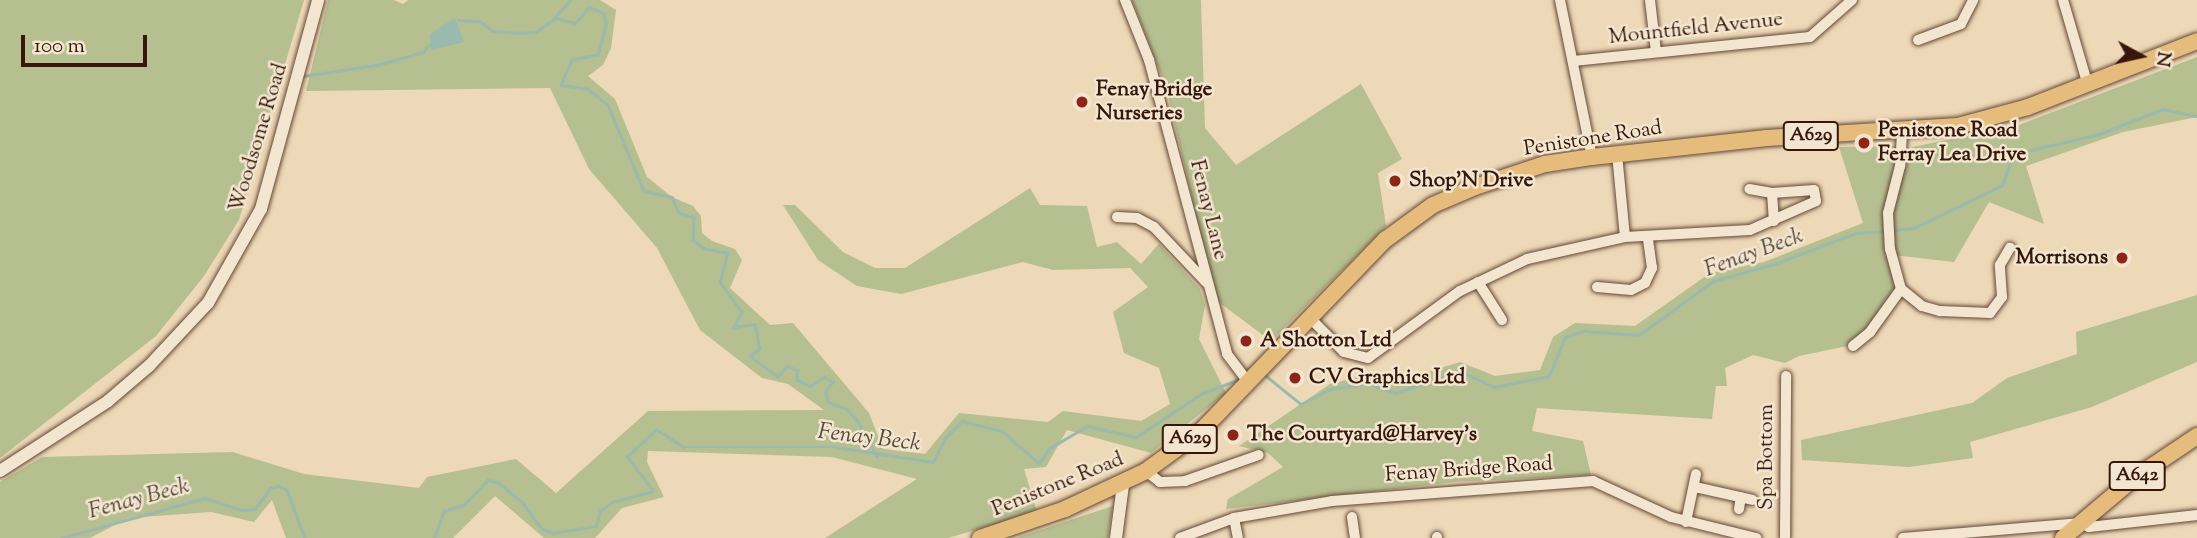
<!DOCTYPE html>
<style>
body{margin:0}
#map{position:relative;width:2197px;height:538px;overflow:hidden;background:#edd8b7;font-family:"Sorts Mill Goudy",serif}
div>[style]{position:absolute}
.green>*{inset:0;background:#b6bf90}
.water>*{inset:0;background:#99baad}
.stream>*{height:2.5px;margin:-1.25px;padding:0 1.25px;transform-origin:1.25px;border-radius:1.25px;background:#99baad}
.roads{filter:drop-shadow(0 0 2px #644736) drop-shadow(0 0 2px #644736)}
.minor>*{height:10px;margin:-5px;padding:0 5px;transform-origin:5px;border-radius:5px;background:#f3e6d0}
.tertiary>*{height:12px;margin:-6px;padding:0 6px;transform-origin:6px;border-radius:6px;background:#f3e6d0}
.trunk>*{height:16px;margin:-8px;padding:0 8px;transform-origin:8px;border-radius:8px;background:#e6bc7c}
.dots>*{width:19px;height:19px;translate:-50% -50%;box-sizing:border-box;border:4px solid #f3e6d0;border-radius:50%}
span{translate:-50% -50%;white-space:nowrap;text-align:center;line-height:1.15;-webkit-text-stroke:5px #f3e6d0;paint-order:stroke}
.shield-label span{padding:2px 5px;background:#f3e6d0;border:2px solid;border-radius:5px;-webkit-text-stroke-width:0}
.shield-label{font-size:19px;color:#37170b;font-weight:700}
.street-label{font-size:21px;color:#37170b}
.poi-label{font-size:21px;color:#37170b;font-weight:700}
.left{translate:0 -50%;text-align:left}
.right{translate:-100% -50%;text-align:right}
.water-label{font-size:23px;color:#54483c;font-style:italic}
.north{position:absolute;left:2106px;top:21px;width:70px;height:70px;-webkit-text-stroke:5px #f3e6d0;paint-order:stroke;rotate:98deg;font-size:19px;font-weight:700;line-height:28px;text-align:center;color:#37170b}
.north::after{content:'';display:block;margin:auto;width:24px;height:32px;background:#37170b;clip-path:polygon(50% 0,100% 100%,50% 72%,0 100%)}
.scale{position:absolute;left:21px;top:35px;width:126px;height:32px;box-sizing:border-box;border:4px solid #37170b;border-top:0;padding-left:9px;font-size:21px;line-height:24px;white-space:nowrap;color:#37170b;-webkit-text-stroke:5px #f3e6d0;paint-order:stroke}
</style>
<div id="map">
<div class="green">
<div style="clip-path:polygon(0 0,304px 0,239px 220px,204px 276px,156px 336px,0 458px)"></div>
<div style="clip-path:polygon(328px 0,394px 0,403px 4px,408px 0,600px 0,616px 10px,611px 48px,603px 65px,588px 76px,615px 99px,647px 177px,672px 197px,693px 206px,701px 216px,702px 233px,712px 241px,735px 249px,742px 260px,730px 288px,770px 325px,793px 323px,869px 413px,883px 449px,925px 454px,959px 413px,1048px 422px,1063px 411px,1141px 421px,1170px 404px,1159px 368px,1124px 353px,1113px 312px,1148px 287px,1130px 268px,1053px 270px,1023px 262px,901px 294px,857px 286px,818px 260px,783px 205px,795px 205px,843px 252px,875px 268px,905px 268px,1030px 188px,1040px 205px,1087px 206px,1097px 247px,1117px 242px,1141px 264px,1159px 244px,1200px 289px,1205px 305px,1199px 339px,1226px 393px,1151px 453px,1067px 430px,1046px 467px,1024px 469px,1037px 512px,948px 538px,825px 538px,917px 479px,832px 457px,648px 451px,647px 462px,664px 497px,622px 508px,595px 538px,544px 538px,495px 496px,453px 538px,286px 538px,272px 500px,254px 522px,211px 512px,128px 518px,90px 538px,0 538px,0 482px,42px 457px,233px 452px,304px 474px,419px 488px,427px 477px,516px 459px,556px 493px,648px 411px,824px 410px,788px 384px,762px 378px,700px 330px,657px 248px,589px 169px,550px 88px,306px 91px)"></div>
<div style="clip-path:polygon(1132px 0,1201px 0,1205px 128px,1236px 165px,1361px 84px,1402px 159px,1378px 173px,1386px 226px,1271px 341px,1216px 300px,1166px 87px)"></div>
<div style="clip-path:polygon(2197px 57px,2197px 117px,2123px 132px,2026px 166px,2044px 224px,1989px 202px,1954px 262px,1893px 255px,1891px 213px,1912px 147px,2016px 126px)"></div>
<div style="clip-path:polygon(1897px 146px,1886px 215px,1899px 289px,1869px 331px,1852px 345px,1799px 356px,1785px 363px,1753px 355px,1725px 368px,1727px 386px,1716px 386px,1712px 419px,1537px 408px,1532px 431px,1583px 441px,1591px 475px,1454px 482px,1226px 509px,1228px 499px,1283px 467px,1268px 453px,1239px 446px,1330px 384px,1366px 375px,1392px 383px,1460px 362px,1495px 376px,1540px 370px,1553px 337px,1575px 323px,1635px 326px,1710px 273px,1764px 262px,1863px 223px,1839px 147px)"></div>
<div style="clip-path:polygon(2197px 295px,2197px 362px,2092px 407px,1970px 442px,1973px 458px,1909px 467px,1802px 460px,1801px 440px,1972px 403px,2007px 378px,2077px 354px,2076px 332px)"></div>
<div style="clip-path:polygon(1113px 506px,1108px 538px,1016px 538px)"></div>
</div>
<div class="water">
<div style="clip-path:polygon(455px 18px,464px 42px,431px 50px,430px 34px)"></div>
</div>
<div class="stream">
<div style="left:571px;top:0;width:24px;rotate:132deg"></div>
<div style="left:555px;top:18px;width:21px;rotate:14deg"></div>
<div style="left:575px;top:23px;width:21px;rotate:-49deg"></div>
<div style="left:589px;top:7px;width:16px;rotate:22deg"></div>
<div style="left:604px;top:13px;width:13px;rotate:81deg"></div>
<div style="left:606px;top:26px;width:30px;rotate:105deg"></div>
<div style="left:598px;top:55px;width:26px;rotate:169deg"></div>
<div style="left:572px;top:60px;width:27px;rotate:114deg"></div>
<div style="left:561px;top:85px;width:27px;rotate:8deg"></div>
<div style="left:588px;top:89px;width:26px;rotate:39deg"></div>
<div style="left:608px;top:105px;width:93px;rotate:67.3deg"></div>
<div style="left:644px;top:191px;width:29px;rotate:12deg"></div>
<div style="left:672px;top:197px;width:17px;rotate:66deg"></div>
<div style="left:679px;top:213px;width:16px;rotate:15deg"></div>
<div style="left:694px;top:217px;width:23px;rotate:92deg"></div>
<div style="left:693px;top:240px;width:14px;rotate:36deg"></div>
<div style="left:704px;top:248px;width:25px;rotate:12deg"></div>
<div style="left:728px;top:253px;width:30px;rotate:105deg"></div>
<div style="left:720px;top:282px;width:37px;rotate:54deg"></div>
<div style="left:742px;top:312px;width:17px;rotate:118deg"></div>
<div style="left:734px;top:327px;width:21px;rotate:-8deg"></div>
<div style="left:755px;top:324px;width:25px;rotate:79deg"></div>
<div style="left:760px;top:349px;width:12px;rotate:145deg"></div>
<div style="left:750px;top:356px;width:34px;rotate:36deg"></div>
<div style="left:778px;top:376px;width:13px;rotate:-48deg"></div>
<div style="left:787px;top:366px;width:11px;rotate:22deg"></div>
<div style="left:797px;top:370px;width:10px;rotate:90deg"></div>
<div style="left:797px;top:380px;width:14px;rotate:25deg"></div>
<div style="left:810px;top:386px;width:17px;rotate:-33deg"></div>
<div style="left:824px;top:377px;width:10px;rotate:29deg"></div>
<div style="left:833px;top:382px;width:11px;rotate:128deg"></div>
<div style="left:826px;top:391px;width:11px;rotate:80deg"></div>
<div style="left:828px;top:402px;width:20px;rotate:20deg"></div>
<div style="left:847px;top:409px;width:15px;rotate:48deg"></div>
<div style="left:857px;top:420px;width:41px;rotate:60.9deg"></div>
<div style="left:458px;top:20px;width:22px;rotate:3deg"></div>
<div style="left:480px;top:21px;width:16px;rotate:38deg"></div>
<div style="left:493px;top:31px;width:27px;rotate:4deg"></div>
<div style="left:520px;top:33px;width:16px;rotate:-4deg"></div>
<div style="left:536px;top:32px;width:22px;rotate:-36deg"></div>
<div style="left:303px;top:76px;width:75px;rotate:-8.5deg"></div>
<div style="left:377px;top:65px;width:48px;rotate:-15.8deg"></div>
<div style="left:423px;top:52px;width:9px;rotate:-49deg"></div>
<div style="left:1892px;top:230px;width:22px;rotate:-5deg"></div>
<div style="left:1914px;top:228px;width:98px;rotate:-26deg"></div>
<div style="left:2002px;top:185px;width:33px;rotate:-69deg"></div>
<div style="left:2014px;top:154px;width:87px;rotate:-13.2deg"></div>
<div style="left:2099px;top:134px;width:69px;rotate:-21.3deg"></div>
<div style="left:2163px;top:109px;width:35px;rotate:12deg"></div>
<div style="left:1265px;top:375px;width:46px;rotate:38.9deg"></div>
<div style="left:1301px;top:404px;width:34px;rotate:-27deg"></div>
<div style="left:1331px;top:389px;width:36px;rotate:-9deg"></div>
<div style="left:1367px;top:383px;width:31px;rotate:19deg"></div>
<div style="left:1396px;top:393px;width:68px;rotate:-19deg"></div>
<div style="left:1460px;top:371px;width:38px;rotate:25deg"></div>
<div style="left:1494px;top:387px;width:56px;rotate:-11.3deg"></div>
<div style="left:1549px;top:376px;width:42px;rotate:-67.7deg"></div>
<div style="left:1565px;top:337px;width:20px;rotate:-18deg"></div>
<div style="left:1584px;top:331px;width:55px;rotate:4.2deg"></div>
<div style="left:1639px;top:335px;width:92px;rotate:-36.1deg"></div>
<div style="left:1713px;top:281px;width:63px;rotate:-15.6deg"></div>
<div style="left:1774px;top:264px;width:88px;rotate:-20.7deg"></div>
<div style="left:1856px;top:233px;width:29px;rotate:-4deg"></div>
<div style="left:61px;top:538px;width:149px;rotate:-15.5deg"></div>
<div style="left:205px;top:498px;width:38px;rotate:18deg"></div>
<div style="left:241px;top:510px;width:14px;rotate:-4deg"></div>
<div style="left:255px;top:509px;width:26px;rotate:-54deg"></div>
<div style="left:270px;top:488px;width:9px;rotate:-13deg"></div>
<div style="left:279px;top:486px;width:9px;rotate:27deg"></div>
<div style="left:287px;top:490px;width:51px;rotate:69.4deg"></div>
<div style="left:434px;top:538px;width:29px;rotate:-70deg"></div>
<div style="left:444px;top:511px;width:22px;rotate:-18deg"></div>
<div style="left:465px;top:504px;width:33px;rotate:-47deg"></div>
<div style="left:487px;top:480px;width:11px;rotate:10deg"></div>
<div style="left:498px;top:482px;width:33px;rotate:40deg"></div>
<div style="left:523px;top:503px;width:32px;rotate:54deg"></div>
<div style="left:542px;top:529px;width:12px;rotate:20deg"></div>
<div style="left:553px;top:533px;width:44px;rotate:-9.2deg"></div>
<div style="left:596px;top:526px;width:16px;rotate:-75deg"></div>
<div style="left:600px;top:511px;width:15px;rotate:-37deg"></div>
<div style="left:612px;top:502px;width:42px;rotate:-15deg"></div>
<div style="left:653px;top:491px;width:43px;rotate:-127.4deg"></div>
<div style="left:627px;top:457px;width:40px;rotate:-44deg"></div>
<div style="left:656px;top:429px;width:33px;rotate:33deg"></div>
<div style="left:684px;top:447px;width:151px"></div>
<div style="left:835px;top:447px;width:99px;rotate:8.7deg"></div>
<div style="left:933px;top:462px;width:28px;rotate:-63deg"></div>
<div style="left:946px;top:437px;width:23px;rotate:-45deg"></div>
<div style="left:962px;top:421px;width:41px;rotate:14deg"></div>
<div style="left:1002px;top:431px;width:49px;rotate:40.9deg"></div>
<div style="left:1039px;top:463px;width:19px;rotate:-54deg"></div>
<div style="left:1050px;top:448px;width:43px;rotate:-30.7deg"></div>
<div style="left:1087px;top:426px;width:50px;rotate:12.7deg"></div>
<div style="left:1136px;top:437px;width:78px;rotate:-33.5deg"></div>
<div style="left:1201px;top:394px;width:44px;rotate:-21.3deg"></div>
</div>
<div class="roads">
<div class="minor">
<div style="left:1125px;top:0;width:65px;rotate:68.2deg"></div>
<div style="left:1149px;top:60px;width:304px;rotate:75.1deg"></div>
<div style="left:1227px;top:354px;width:36px;rotate:53deg"></div>
<div style="left:1560px;top:0;width:160px;rotate:78.5deg"></div>
<div style="left:1650px;top:0;width:52px;rotate:83.4deg"></div>
<div style="left:2063px;top:0;width:85px;rotate:73.7deg"></div>
<div style="left:1918px;top:40px;width:46px;rotate:-20.4deg"></div>
<div style="left:1961px;top:24px;width:27px;rotate:-63deg"></div>
<div style="left:1573px;top:61px;width:238px;rotate:-5.8deg"></div>
<div style="left:1810px;top:37px;width:56px;rotate:-41.4deg"></div>
<div style="left:1902px;top:132px;width:34px;rotate:93deg"></div>
<div style="left:1900px;top:166px;width:49px;rotate:104.3deg"></div>
<div style="left:1888px;top:213px;width:36px;rotate:87deg"></div>
<div style="left:1890px;top:249px;width:41px;rotate:74.6deg"></div>
<div style="left:1901px;top:289px;width:27px;rotate:39deg"></div>
<div style="left:1922px;top:306px;width:19px;rotate:16deg"></div>
<div style="left:1940px;top:311px;width:50px;rotate:2.3deg"></div>
<div style="left:1990px;top:313px;width:20px;rotate:-53deg"></div>
<div style="left:2002px;top:297px;width:32px;rotate:-94deg"></div>
<div style="left:2000px;top:265px;width:20px;rotate:-60deg"></div>
<div style="left:1617px;top:154px;width:83px;rotate:84.5deg"></div>
<div style="left:1772px;top:193px;width:28px;rotate:86deg"></div>
<div style="left:1117px;top:217px;width:20px;rotate:3deg"></div>
<div style="left:1137px;top:218px;width:19px;rotate:28deg"></div>
<div style="left:1154px;top:227px;width:76px;rotate:46.6deg"></div>
<div style="left:1478px;top:282px;width:45px;rotate:57.7deg"></div>
<div style="left:1597px;top:287px;width:34px;rotate:5deg"></div>
<div style="left:1631px;top:290px;width:16px;rotate:-27deg"></div>
<div style="left:1645px;top:283px;width:17px;rotate:-65deg"></div>
<div style="left:1652px;top:268px;width:30px;rotate:-98deg"></div>
<div style="left:1310px;top:318px;width:48px;rotate:45deg"></div>
<div style="left:1344px;top:352px;width:25px;rotate:14deg"></div>
<div style="left:1368px;top:358px;width:114px;rotate:-36.1deg"></div>
<div style="left:1460px;top:291px;width:74px;rotate:-25.5deg"></div>
<div style="left:1527px;top:259px;width:100px;rotate:-12.7deg"></div>
<div style="left:1625px;top:237px;width:125px;rotate:-3.2deg"></div>
<div style="left:1750px;top:230px;width:72px;rotate:-23.7deg"></div>
<div style="left:1816px;top:201px;width:11px;rotate:-100deg"></div>
<div style="left:1814px;top:190px;width:42px;rotate:175.9deg"></div>
<div style="left:1772px;top:193px;width:23px;rotate:-170deg"></div>
<div style="left:1853px;top:346px;width:22px;rotate:-39deg"></div>
<div style="left:1870px;top:332px;width:53px;rotate:-54.2deg"></div>
<div style="left:1146px;top:471px;width:18px;rotate:38deg"></div>
<div style="left:1160px;top:482px;width:25px;rotate:-2deg"></div>
<div style="left:1185px;top:481px;width:78px;rotate:-19.4deg"></div>
<div style="left:1695px;top:487px;width:59px;rotate:12.6deg"></div>
<div style="left:1739px;top:509px;width:12px;rotate:-81deg"></div>
<div style="left:1352px;top:517px;width:21px;rotate:82deg"></div>
<div style="left:1234px;top:518px;width:20px;rotate:79deg"></div>
<div style="left:1686px;top:522px;width:49px;rotate:-78.2deg"></div>
<div style="left:1437px;top:537px;width:1px;rotate:90deg"></div>
<div style="left:1180px;top:538px;width:58px;rotate:-20.3deg"></div>
<div style="left:1234px;top:518px;width:99px;rotate:-9.8deg"></div>
<div style="left:1332px;top:501px;width:262px;rotate:-4.4deg"></div>
<div style="left:1593px;top:481px;width:86px;rotate:24.8deg"></div>
<div style="left:1671px;top:517px;width:88px;rotate:13.9deg"></div>
<div style="left:1785px;top:538px;width:162px;rotate:-89.6deg"></div>
<div style="left:1903px;top:538px;width:179px;rotate:-4.8deg"></div>
<div style="left:2081px;top:523px;width:9px;rotate:27deg"></div>
<div style="left:2089px;top:527px;width:109px;rotate:-6.3deg"></div>
</div>
<div class="tertiary">
<div style="left:0;top:471px;width:129px;rotate:-32.9deg"></div>
<div style="left:108px;top:401px;width:54px;rotate:-40.5deg"></div>
<div style="left:149px;top:366px;width:86px;rotate:-46.9deg"></div>
<div style="left:208px;top:303px;width:108px;rotate:-60.6deg"></div>
<div style="left:261px;top:209px;width:217px;rotate:-74.7deg"></div>
<div style="left:1116px;top:538px;width:53px;rotate:-82.5deg"></div>
</div>
<div class="trunk">
<div style="left:980px;top:538px;width:90px;rotate:-18.8deg"></div>
<div style="left:1065px;top:509px;width:89px;rotate:-25.1deg"></div>
<div style="left:1146px;top:471px;width:69px;rotate:-36.2deg"></div>
<div style="left:1202px;top:430px;width:264px;rotate:-46.1deg"></div>
<div style="left:1385px;top:240px;width:59px;rotate:-36.1deg"></div>
<div style="left:1433px;top:205px;width:46px;rotate:-23.2deg"></div>
<div style="left:1475px;top:187px;width:74px;rotate:-18.2deg"></div>
<div style="left:1545px;top:164px;width:48px;rotate:-8.5deg"></div>
<div style="left:1592px;top:157px;width:176px;rotate:-6.2deg"></div>
<div style="left:1767px;top:138px;width:191px;rotate:-3.6deg"></div>
<div style="left:1958px;top:126px;width:73px;rotate:-15.2deg"></div>
<div style="left:2028px;top:107px;width:181px;rotate:-21.3deg"></div>
<div style="left:2063px;top:538px;width:92px;rotate:-40.1deg"></div>
<div style="left:2133px;top:479px;width:77px;rotate:-33.9deg"></div>
</div>
</div>
<div class="dots">
<div style="left:1082px;top:102px;background:#8f2418"></div>
<div style="left:1864px;top:143px;background:#8f2418"></div>
<div style="left:1395px;top:181px;background:#8f2418"></div>
<div style="left:2122px;top:258px;background:#8f2418"></div>
<div style="left:1246px;top:341px;background:#8f2418"></div>
<div style="left:1295px;top:378px;background:#8f2418"></div>
<div style="left:1233px;top:435px;background:#8f2418"></div>
</div>
<div class="shield-label">
<span style="left:1811px;top:136px">A629</span>
<span style="left:1190px;top:439px">A629</span>
<span style="left:2137px;top:476px">A642</span>
</div>
<div class="street-label">
<span style="left:1696px;top:29px;rotate:-6deg">Mountfield Avenue</span>
<span style="left:259px;top:138px;rotate:-73deg">Woodsome Road</span>
<span style="left:1593px;top:139px;rotate:-9deg">Penistone Road</span>
<span style="left:1208px;top:210px;rotate:76deg">Fenay Lane</span>
<span style="left:1767px;top:457px;rotate:-90deg">Spa Bottom</span>
<span style="left:1469px;top:470px;rotate:-4deg">Fenay Bridge Road</span>
<span style="left:1058px;top:485px;rotate:-22deg">Penistone Road</span>
</div>
<div class="poi-label">
<span class="left" style="left:1096px;top:102px">Fenay Bridge<br>Nurseries</span>
<span class="left" style="left:1878px;top:143px">Penistone Road<br>Ferray Lea Drive</span>
<span class="left" style="left:1409px;top:181px">Shop'N Drive</span>
<span class="right" style="left:2108px;top:258px">Morrisons</span>
<span class="left" style="left:1260px;top:341px">A Shotton Ltd</span>
<span class="left" style="left:1309px;top:378px">CV Graphics Ltd</span>
<span class="left" style="left:1247px;top:435px">The Courtyard@Harvey's</span>
</div>
<div class="water-label">
<span style="left:1754px;top:254px;rotate:-20deg">Fenay Beck</span>
<span style="left:869px;top:439px;rotate:7deg">Fenay Beck</span>
<span style="left:139px;top:500px;rotate:-15deg">Fenay Beck</span>
</div>
<div class="north">N</div>
<div class="scale">100 m</div>
</div>
